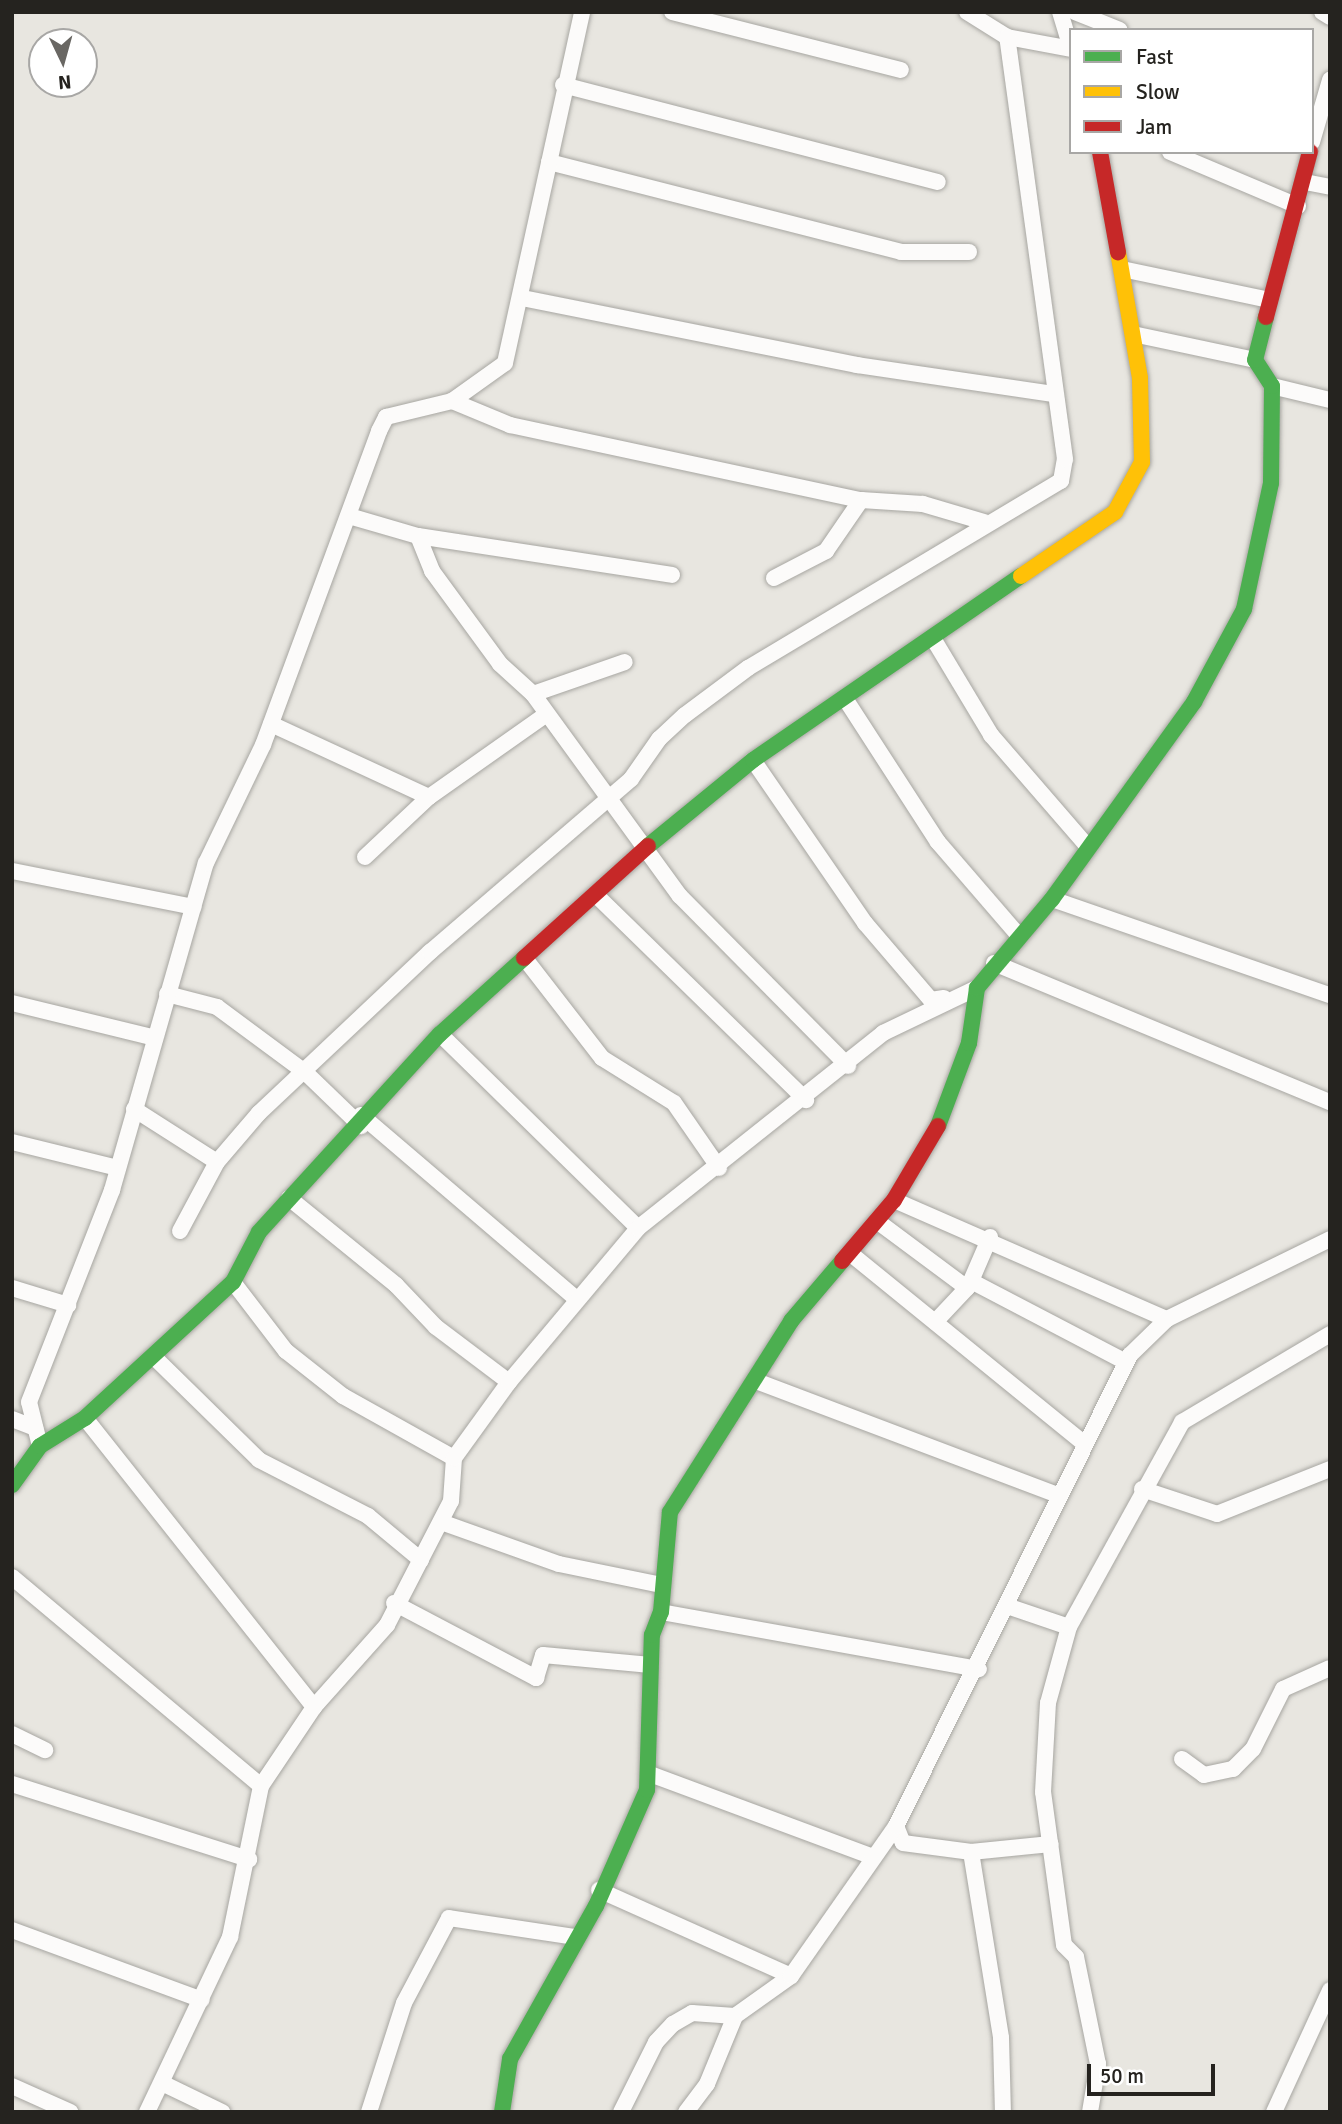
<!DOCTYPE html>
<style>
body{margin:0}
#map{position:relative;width:1342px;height:2124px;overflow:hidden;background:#e8e6e0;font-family:Signika,sans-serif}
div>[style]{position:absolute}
.roads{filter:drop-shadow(0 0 2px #a7a6a1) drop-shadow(0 0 2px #a7a6a1)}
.street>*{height:16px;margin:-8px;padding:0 8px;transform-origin:8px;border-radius:8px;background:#fcfbfa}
.fast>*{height:16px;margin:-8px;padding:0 8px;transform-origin:8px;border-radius:8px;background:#4caf50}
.slow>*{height:16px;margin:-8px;padding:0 8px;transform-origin:8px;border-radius:8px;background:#ffc107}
.jam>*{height:16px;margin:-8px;padding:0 8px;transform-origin:8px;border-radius:8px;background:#c62828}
span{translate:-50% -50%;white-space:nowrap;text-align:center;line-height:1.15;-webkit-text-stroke:5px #fff;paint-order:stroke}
.frame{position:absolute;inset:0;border:14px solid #25231f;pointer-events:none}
.legend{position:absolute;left:1069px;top:28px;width:245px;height:126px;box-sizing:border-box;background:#fff;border:2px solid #a8a7a5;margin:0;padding:9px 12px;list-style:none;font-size:21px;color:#25231f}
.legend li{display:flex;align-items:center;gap:14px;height:35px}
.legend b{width:35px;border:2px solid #a8a7a5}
.north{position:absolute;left:28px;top:28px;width:70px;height:70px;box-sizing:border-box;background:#fff;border:2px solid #a8a7a5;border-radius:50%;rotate:175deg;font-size:19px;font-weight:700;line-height:28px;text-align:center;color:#25231f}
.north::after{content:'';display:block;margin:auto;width:24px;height:32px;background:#696763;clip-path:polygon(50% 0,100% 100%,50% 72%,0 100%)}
.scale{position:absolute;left:1087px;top:2064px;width:128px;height:32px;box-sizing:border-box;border:4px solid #25231f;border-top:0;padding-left:9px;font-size:21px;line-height:24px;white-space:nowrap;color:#25231f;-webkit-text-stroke:5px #fff;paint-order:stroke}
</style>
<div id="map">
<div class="roads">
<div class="street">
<div style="left:672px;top:12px;width:236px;rotate:14.2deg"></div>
<div style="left:967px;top:12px;width:47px;rotate:32deg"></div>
<div style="left:1007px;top:37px;width:65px;rotate:10.6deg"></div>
<div style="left:1060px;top:12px;width:37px;rotate:73deg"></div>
<div style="left:1075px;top:12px;width:48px;rotate:21.8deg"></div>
<div style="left:1322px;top:12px;width:9px;rotate:32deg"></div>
<div style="left:563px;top:85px;width:387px;rotate:14.5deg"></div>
<div style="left:1312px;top:142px;width:65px;rotate:-73.8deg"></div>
<div style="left:1170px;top:152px;width:139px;rotate:22.9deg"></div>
<div style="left:549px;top:162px;width:363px;rotate:14.3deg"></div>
<div style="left:901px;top:252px;width:68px"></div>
<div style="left:1305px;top:182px;width:25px;rotate:11deg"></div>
<div style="left:1122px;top:269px;width:150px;rotate:11.9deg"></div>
<div style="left:522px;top:298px;width:342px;rotate:11.3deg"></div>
<div style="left:857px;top:365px;width:199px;rotate:8.4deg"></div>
<div style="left:1133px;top:334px;width:125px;rotate:12deg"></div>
<div style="left:1272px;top:386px;width:60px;rotate:13.6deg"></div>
<div style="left:452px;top:401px;width:63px;rotate:22.5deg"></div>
<div style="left:510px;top:425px;width:359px;rotate:12.1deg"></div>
<div style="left:861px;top:500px;width:62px;rotate:3.7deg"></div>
<div style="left:923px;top:504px;width:64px;rotate:16.4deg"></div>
<div style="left:349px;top:516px;width:72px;rotate:16.2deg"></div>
<div style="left:418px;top:536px;width:257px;rotate:8.7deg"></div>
<div style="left:418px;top:536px;width:38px;rotate:68deg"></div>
<div style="left:432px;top:571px;width:115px;rotate:53.8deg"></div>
<div style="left:500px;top:664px;width:45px;rotate:42.3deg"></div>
<div style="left:533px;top:694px;width:250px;rotate:54deg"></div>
<div style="left:680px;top:896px;width:239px;rotate:45.3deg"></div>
<div style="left:774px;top:578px;width:59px;rotate:-27.4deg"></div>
<div style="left:826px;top:551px;width:62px;rotate:-55.5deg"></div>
<div style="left:934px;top:640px;width:111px;rotate:59deg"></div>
<div style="left:991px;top:735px;width:148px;rotate:49.1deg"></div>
<div style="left:533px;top:694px;width:97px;rotate:-19.2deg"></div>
<div style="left:846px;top:700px;width:169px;rotate:57.1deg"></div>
<div style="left:938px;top:842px;width:124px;rotate:49.2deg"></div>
<div style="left:271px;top:724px;width:174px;rotate:24.8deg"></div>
<div style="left:753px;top:760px;width:198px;rotate:55.5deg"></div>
<div style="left:865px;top:923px;width:101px;rotate:49.4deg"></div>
<div style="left:931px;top:1000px;width:13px;rotate:-9deg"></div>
<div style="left:365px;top:857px;width:88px;rotate:-43.2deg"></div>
<div style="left:429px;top:797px;width:141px;rotate:-35.2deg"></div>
<div style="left:12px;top:871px;width:185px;rotate:11.2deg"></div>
<div style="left:598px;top:897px;width:291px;rotate:44.3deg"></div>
<div style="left:1052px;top:899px;width:294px;rotate:19.1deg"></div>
<div style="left:526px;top:960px;width:124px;rotate:52.2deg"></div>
<div style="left:602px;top:1058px;width:85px;rotate:32deg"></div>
<div style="left:674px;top:1103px;width:79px;rotate:55.3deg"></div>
<div style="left:994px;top:963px;width:364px;rotate:22.5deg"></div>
<div style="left:167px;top:994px;width:52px;rotate:14.6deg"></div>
<div style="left:217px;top:1007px;width:109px;rotate:36.5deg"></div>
<div style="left:305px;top:1072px;width:78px;rotate:44deg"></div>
<div style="left:12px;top:1003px;width:143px;rotate:13.7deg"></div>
<div style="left:440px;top:1034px;width:277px;rotate:44.4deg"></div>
<div style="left:134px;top:1109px;width:98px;rotate:32.6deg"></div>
<div style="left:361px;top:1115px;width:282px;rotate:40.5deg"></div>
<div style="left:12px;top:1142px;width:109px;rotate:13.8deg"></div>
<div style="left:289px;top:1198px;width:138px;rotate:39.1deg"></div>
<div style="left:396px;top:1285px;width:58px;rotate:46.4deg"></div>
<div style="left:436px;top:1327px;width:91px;rotate:37deg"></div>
<div style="left:894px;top:1200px;width:298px;rotate:23.6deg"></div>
<div style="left:877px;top:1221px;width:112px;rotate:36.7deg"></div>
<div style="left:967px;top:1288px;width:8px;rotate:-60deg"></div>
<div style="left:971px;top:1281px;width:175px;rotate:27.6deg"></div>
<div style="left:180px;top:1231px;width:78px;rotate:-61.8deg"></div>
<div style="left:217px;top:1162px;width:65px;rotate:-49.4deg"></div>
<div style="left:259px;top:1113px;width:235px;rotate:-43.3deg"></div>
<div style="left:430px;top:952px;width:265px;rotate:-40.7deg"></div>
<div style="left:631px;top:779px;width:49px;rotate:-55deg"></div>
<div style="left:659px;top:739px;width:35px;rotate:-43deg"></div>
<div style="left:685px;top:715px;width:79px;rotate:-36.7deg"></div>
<div style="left:748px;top:668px;width:365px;rotate:-30.9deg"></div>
<div style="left:1061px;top:481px;width:22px;rotate:-80deg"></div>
<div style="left:1065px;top:459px;width:426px;rotate:-97.8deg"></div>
<div style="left:851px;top:1254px;width:298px;rotate:39.1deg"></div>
<div style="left:971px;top:1281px;width:48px;rotate:-66.6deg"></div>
<div style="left:233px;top:1282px;width:87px;rotate:52.5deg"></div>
<div style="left:286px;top:1351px;width:73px;rotate:38.3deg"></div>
<div style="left:343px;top:1396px;width:127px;rotate:29.2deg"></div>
<div style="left:12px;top:1288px;width:59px;rotate:16.9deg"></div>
<div style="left:935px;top:1322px;width:47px;rotate:-46.7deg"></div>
<div style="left:154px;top:1357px;width:147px;rotate:44.4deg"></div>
<div style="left:259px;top:1460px;width:123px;rotate:27.2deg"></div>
<div style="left:368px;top:1516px;width:69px;rotate:39.7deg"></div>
<div style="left:756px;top:1381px;width:325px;rotate:20.7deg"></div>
<div style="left:85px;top:1418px;width:369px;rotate:51.6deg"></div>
<div style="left:12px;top:1419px;width:25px;rotate:21deg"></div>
<div style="left:40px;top:1446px;width:45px;rotate:-104deg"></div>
<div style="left:29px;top:1402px;width:228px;rotate:-68.6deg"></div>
<div style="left:112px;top:1190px;width:340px;rotate:-74deg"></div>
<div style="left:206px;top:863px;width:131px;rotate:-64.2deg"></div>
<div style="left:263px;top:745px;width:335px;rotate:-69.7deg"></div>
<div style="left:379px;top:431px;width:16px;rotate:-63deg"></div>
<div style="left:386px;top:417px;width:68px;rotate:-13.6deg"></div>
<div style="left:452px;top:401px;width:65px;rotate:-35.6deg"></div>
<div style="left:505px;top:363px;width:359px;rotate:-77.6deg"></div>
<div style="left:1142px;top:1489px;width:79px;rotate:18.4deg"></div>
<div style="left:1217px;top:1514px;width:122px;rotate:-21.7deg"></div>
<div style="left:441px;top:1522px;width:125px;rotate:19.6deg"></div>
<div style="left:559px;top:1564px;width:104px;rotate:11.6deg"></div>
<div style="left:12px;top:1577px;width:325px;rotate:40deg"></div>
<div style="left:394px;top:1603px;width:161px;rotate:27.8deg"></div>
<div style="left:536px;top:1678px;width:24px;rotate:-73deg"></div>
<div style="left:543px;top:1655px;width:108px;rotate:5.3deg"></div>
<div style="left:1007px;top:1606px;width:65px;rotate:18.7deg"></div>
<div style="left:661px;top:1612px;width:323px;rotate:10.2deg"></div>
<div style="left:12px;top:1734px;width:37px;rotate:26deg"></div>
<div style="left:1182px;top:1759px;width:27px;rotate:36deg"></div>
<div style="left:1204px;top:1775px;width:30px;rotate:-12deg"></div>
<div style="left:1233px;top:1769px;width:28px;rotate:-45deg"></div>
<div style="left:1253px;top:1749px;width:67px;rotate:-63.4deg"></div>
<div style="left:1283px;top:1689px;width:51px;rotate:-24.1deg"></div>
<div style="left:650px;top:1774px;width:236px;rotate:20.4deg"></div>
<div style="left:12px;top:1784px;width:249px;rotate:17.6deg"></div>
<div style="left:896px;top:1826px;width:18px;rotate:68deg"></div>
<div style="left:903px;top:1843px;width:69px;rotate:7.5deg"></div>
<div style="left:971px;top:1852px;width:80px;rotate:-5.7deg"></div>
<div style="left:971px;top:1852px;width:188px;rotate:80.8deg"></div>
<div style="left:1001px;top:2038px;width:74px;rotate:88.5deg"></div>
<div style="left:599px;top:1890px;width:210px;rotate:24.1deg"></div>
<div style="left:12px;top:1930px;width:202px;rotate:20.2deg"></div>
<div style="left:162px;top:2083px;width:67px;rotate:25.8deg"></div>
<div style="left:12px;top:2086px;width:64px;rotate:24.1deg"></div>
<div style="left:147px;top:2112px;width:194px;rotate:-64.6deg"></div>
<div style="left:230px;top:1937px;width:154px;rotate:-78.4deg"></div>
<div style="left:261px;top:1786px;width:95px;rotate:-56.1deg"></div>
<div style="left:314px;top:1707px;width:110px;rotate:-48.3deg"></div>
<div style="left:387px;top:1625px;width:140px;rotate:-62.7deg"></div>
<div style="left:451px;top:1501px;width:43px;rotate:-86deg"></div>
<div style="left:454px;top:1458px;width:94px;rotate:-54.1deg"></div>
<div style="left:509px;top:1382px;width:201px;rotate:-50deg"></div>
<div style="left:638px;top:1228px;width:313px;rotate:-38.5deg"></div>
<div style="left:883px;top:1033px;width:104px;rotate:-25.6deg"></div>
<div style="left:369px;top:2112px;width:114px;rotate:-72.2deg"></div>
<div style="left:404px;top:2003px;width:96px;rotate:-62.1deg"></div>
<div style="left:449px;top:1918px;width:127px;rotate:8.6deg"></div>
<div style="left:621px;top:2112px;width:78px;rotate:-63.4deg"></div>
<div style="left:656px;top:2042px;width:25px;rotate:-47deg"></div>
<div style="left:673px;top:2024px;width:22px;rotate:-30deg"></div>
<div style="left:692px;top:2013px;width:43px;rotate:4deg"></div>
<div style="left:686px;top:2112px;width:35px;rotate:-53deg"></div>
<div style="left:707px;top:2084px;width:74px;rotate:-67.6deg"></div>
<div style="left:735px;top:2016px;width:69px;rotate:-35.5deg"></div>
<div style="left:791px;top:1976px;width:183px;rotate:-55deg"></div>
<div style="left:896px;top:1826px;width:526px;rotate:-63.58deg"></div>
<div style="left:1130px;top:1355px;width:52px;rotate:-44.2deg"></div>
<div style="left:1167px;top:1319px;width:182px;rotate:-26.1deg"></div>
<div style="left:1090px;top:2112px;width:49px;rotate:-80.5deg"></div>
<div style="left:1098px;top:2064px;width:109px;rotate:-101.6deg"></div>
<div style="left:1076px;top:1957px;width:17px;rotate:-135deg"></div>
<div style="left:1064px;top:1945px;width:154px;rotate:-97.8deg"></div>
<div style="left:1043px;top:1792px;width:89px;rotate:-86.8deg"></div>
<div style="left:1048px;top:1703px;width:79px;rotate:-74.6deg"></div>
<div style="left:1069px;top:1627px;width:234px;rotate:-61.1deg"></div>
<div style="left:1182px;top:1422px;width:172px;rotate:-30.7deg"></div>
<div style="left:1274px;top:2112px;width:134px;rotate:-65.3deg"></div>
</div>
<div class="fast">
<div style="left:648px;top:846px;width:136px;rotate:-39.3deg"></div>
<div style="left:753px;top:760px;width:325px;rotate:-34.5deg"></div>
<div style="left:938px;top:1126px;width:89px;rotate:-69.5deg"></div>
<div style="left:969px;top:1043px;width:56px;rotate:-81.7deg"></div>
<div style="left:977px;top:988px;width:116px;rotate:-49.9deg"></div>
<div style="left:1052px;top:899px;width:243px;rotate:-54.2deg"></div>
<div style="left:1194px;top:702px;width:106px;rotate:-61.7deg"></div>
<div style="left:1244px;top:609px;width:129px;rotate:-77.9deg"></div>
<div style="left:1271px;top:483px;width:97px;rotate:-89.4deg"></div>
<div style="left:1272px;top:386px;width:31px;rotate:-123deg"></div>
<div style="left:1255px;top:360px;width:44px;rotate:-75.7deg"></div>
<div style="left:12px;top:1485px;width:48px;rotate:-54.3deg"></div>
<div style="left:40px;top:1446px;width:53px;rotate:-31.9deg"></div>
<div style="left:85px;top:1418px;width:201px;rotate:-42.6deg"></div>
<div style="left:233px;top:1282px;width:56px;rotate:-62.5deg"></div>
<div style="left:259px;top:1232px;width:268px;rotate:-47.6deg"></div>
<div style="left:440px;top:1034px;width:113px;rotate:-42.1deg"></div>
<div style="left:502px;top:2112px;width:54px;rotate:-81.4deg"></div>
<div style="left:510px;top:2059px;width:176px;rotate:-60.7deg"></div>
<div style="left:596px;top:1906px;width:127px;rotate:-66.3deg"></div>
<div style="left:647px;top:1790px;width:155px;rotate:-88.2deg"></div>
<div style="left:652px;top:1635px;width:25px;rotate:-69deg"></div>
<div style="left:661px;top:1612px;width:100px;rotate:-84.9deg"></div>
<div style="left:670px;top:1512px;width:226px;rotate:-57.6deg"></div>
<div style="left:791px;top:1321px;width:79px;rotate:-49.6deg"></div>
</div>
<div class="slow">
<div style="left:1021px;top:576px;width:114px;rotate:-34.2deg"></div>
<div style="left:1115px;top:512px;width:57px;rotate:-61.6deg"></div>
<div style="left:1142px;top:462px;width:84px;rotate:-91.4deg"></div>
<div style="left:1140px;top:378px;width:128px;rotate:-99.9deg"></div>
</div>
<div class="jam">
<div style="left:1100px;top:152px;width:102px;rotate:79.8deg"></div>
<div style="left:1266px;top:317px;width:171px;rotate:-75.1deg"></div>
<div style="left:524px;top:958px;width:167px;rotate:-42.1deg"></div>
<div style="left:842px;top:1261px;width:80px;rotate:-49.6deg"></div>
<div style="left:894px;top:1200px;width:86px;rotate:-59.3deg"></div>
</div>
</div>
<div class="frame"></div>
<ul class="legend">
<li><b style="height:9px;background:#4caf50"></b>Fast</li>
<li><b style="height:9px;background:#ffc107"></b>Slow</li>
<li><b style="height:9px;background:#c62828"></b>Jam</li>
</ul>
<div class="north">N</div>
<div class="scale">50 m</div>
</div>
